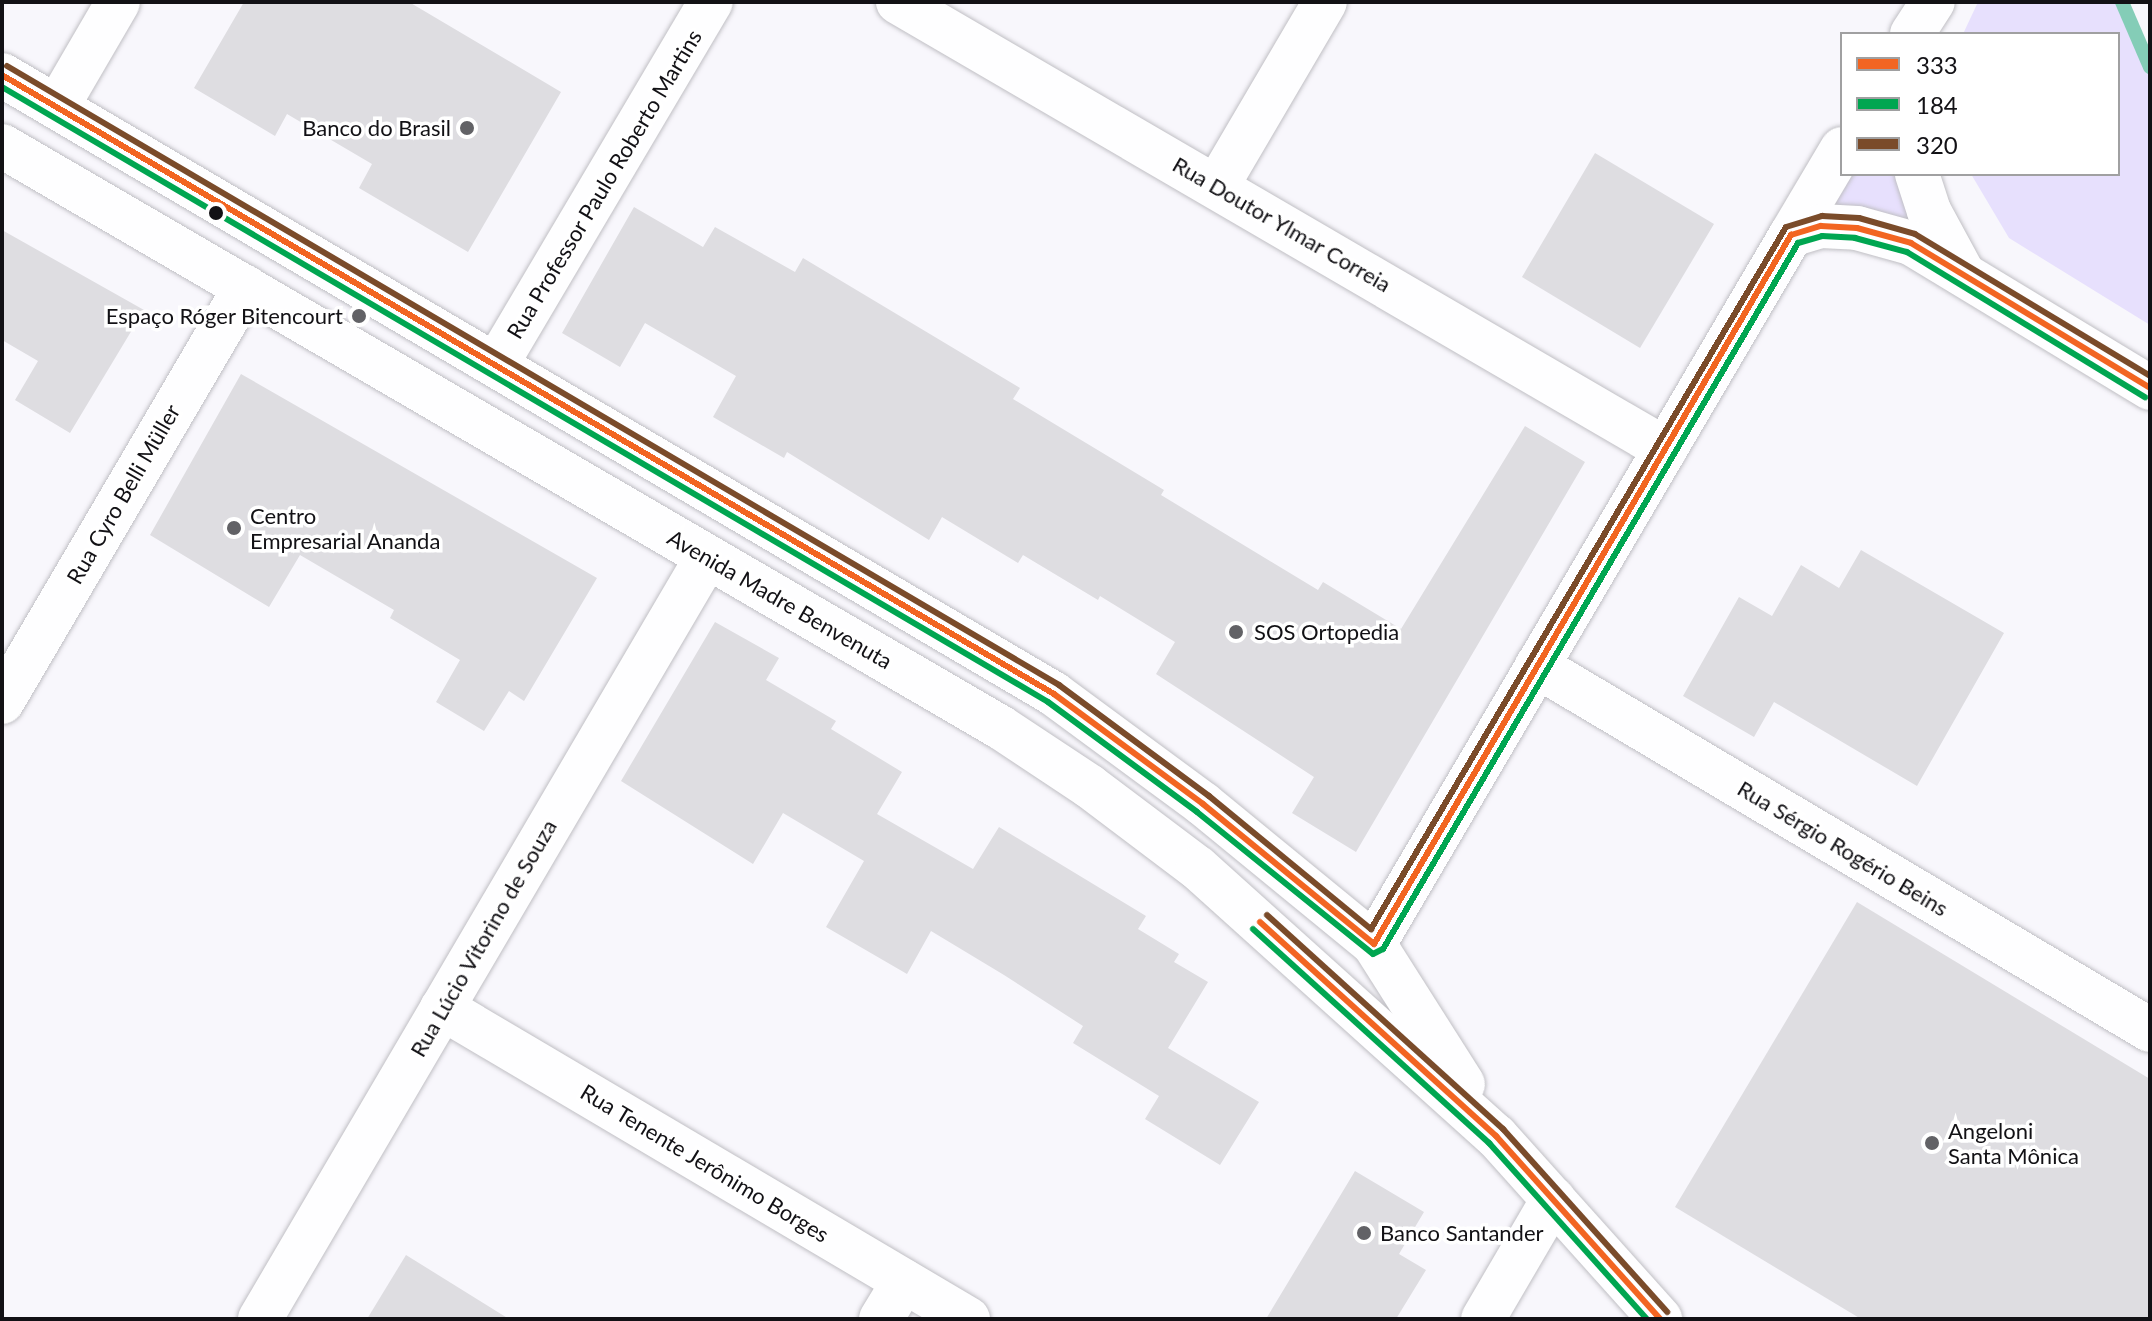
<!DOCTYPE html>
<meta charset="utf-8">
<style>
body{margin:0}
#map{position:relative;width:2152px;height:1321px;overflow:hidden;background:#f8f7fc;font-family:Lato,sans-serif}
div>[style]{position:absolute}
.green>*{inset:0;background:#e7e0fd}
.stream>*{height:14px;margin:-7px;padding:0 7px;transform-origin:7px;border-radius:7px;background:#84cdb7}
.building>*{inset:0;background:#dedde1}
.roads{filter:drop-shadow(0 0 2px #c0bfc4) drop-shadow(0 0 2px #c0bfc4)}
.street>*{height:44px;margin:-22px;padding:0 22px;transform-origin:22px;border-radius:22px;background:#fefeff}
.primary>*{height:44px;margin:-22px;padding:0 22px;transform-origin:22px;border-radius:22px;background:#fefeff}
.bus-1>*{height:6px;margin:-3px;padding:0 3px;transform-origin:3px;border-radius:3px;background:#f26522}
.bus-2>*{height:6px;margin:-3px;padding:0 3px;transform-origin:3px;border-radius:3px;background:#00a651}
.bus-3>*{height:6px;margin:-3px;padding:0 3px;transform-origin:3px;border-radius:3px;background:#7a4b2a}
.dots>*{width:22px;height:22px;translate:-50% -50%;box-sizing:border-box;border:4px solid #fff;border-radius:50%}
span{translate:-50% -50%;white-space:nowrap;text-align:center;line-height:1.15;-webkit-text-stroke:7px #fff;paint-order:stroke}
.poi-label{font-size:22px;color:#121115}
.right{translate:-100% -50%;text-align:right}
.left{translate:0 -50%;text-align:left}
.street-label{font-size:22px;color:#121115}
.frame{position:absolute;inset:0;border:4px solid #121115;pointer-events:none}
.legend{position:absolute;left:1840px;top:32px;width:280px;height:144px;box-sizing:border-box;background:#fff;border:2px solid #a0a0a1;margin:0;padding:10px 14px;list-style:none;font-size:24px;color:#121115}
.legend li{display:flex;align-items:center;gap:16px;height:40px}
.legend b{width:40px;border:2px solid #a0a0a1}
</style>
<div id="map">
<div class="green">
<div style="clip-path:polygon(1978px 2px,2122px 2px,2150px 67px,2150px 325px,2009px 238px,1971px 174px,2118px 174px,2118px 34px,1963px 34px)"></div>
<div style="clip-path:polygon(1848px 174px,1906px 174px,1926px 232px,1829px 206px)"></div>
</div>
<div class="stream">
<div style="left:2122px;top:2px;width:71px;rotate:66.7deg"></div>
</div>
<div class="building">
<div style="clip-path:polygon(244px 2px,409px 2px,561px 92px,468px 252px,359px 188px,372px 164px,287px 114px,275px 136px,194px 88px)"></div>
<div style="clip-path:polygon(1595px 153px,1714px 224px,1640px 348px,1522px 277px)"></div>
<div style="clip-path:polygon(634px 207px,703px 247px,715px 227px,795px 272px,803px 258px,1020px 388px,1013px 399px,1164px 490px,1161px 495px,1318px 590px,1323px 582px,1401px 629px,1525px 426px,1585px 462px,1356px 852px,1292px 813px,1314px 777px,1156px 674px,1175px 642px,1100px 596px,1098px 600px,1023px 555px,1018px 563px,942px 517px,929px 540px,787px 452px,784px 458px,713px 417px,736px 376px,645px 323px,620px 367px,562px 333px)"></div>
<div style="clip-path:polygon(2px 230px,144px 310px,70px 433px,15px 400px,38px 361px,2px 340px)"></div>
<div style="clip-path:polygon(241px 374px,597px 578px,524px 701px,509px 691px,484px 731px,436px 702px,460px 660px,390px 618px,394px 610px,300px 555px,269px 607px,150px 535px)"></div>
<div style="clip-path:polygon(1861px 550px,2004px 633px,1917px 786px,1774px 702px,1754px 737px,1683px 696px,1739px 597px,1772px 616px,1801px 565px,1839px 588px)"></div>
<div style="clip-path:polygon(715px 622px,779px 658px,766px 680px,836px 721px,831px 729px,902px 772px,877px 814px,973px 869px,999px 827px,1146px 916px,1138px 929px,1179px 954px,1174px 962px,1208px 982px,1168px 1048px,1259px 1102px,1220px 1165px,1145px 1119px,1159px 1096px,1073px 1043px,1083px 1026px,1004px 975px,931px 931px,907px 974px,826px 927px,864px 861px,783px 813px,753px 864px,621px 781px)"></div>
<div style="clip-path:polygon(1857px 902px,2150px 1079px,2150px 1319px,1861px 1319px,1675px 1207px)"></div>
<div style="clip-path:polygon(1355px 1171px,1424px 1212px,1399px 1254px,1426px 1270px,1396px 1319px,1266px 1319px)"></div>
<div style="clip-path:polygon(406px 1255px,509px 1319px,367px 1319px)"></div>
</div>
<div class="roads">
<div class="street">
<div style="left:898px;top:2px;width:888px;rotate:30.23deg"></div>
<div style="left:1912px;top:34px;width:38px;rotate:-57deg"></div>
<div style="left:57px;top:107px;width:121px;rotate:-59.8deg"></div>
<div style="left:1917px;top:174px;width:39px;rotate:72deg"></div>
<div style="left:1929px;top:211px;width:67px;rotate:61.5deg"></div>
<div style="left:1217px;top:186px;width:213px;rotate:-59.6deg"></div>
<div style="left:1791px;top:235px;width:100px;rotate:-59.3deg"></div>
<div style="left:496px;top:365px;width:422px;rotate:-59.4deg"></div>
<div style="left:1537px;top:666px;width:713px;rotate:30.7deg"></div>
<div style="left:2px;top:702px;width:481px;rotate:-59.6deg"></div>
<div style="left:442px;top:1008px;width:611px;rotate:30.59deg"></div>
<div style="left:260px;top:1319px;width:883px;rotate:-59.6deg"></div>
<div style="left:881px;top:1319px;width:44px;rotate:-58.8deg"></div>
<div style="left:1483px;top:1319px;width:139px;rotate:-59.7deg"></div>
</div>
<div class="primary">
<div style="left:2px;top:75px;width:1221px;rotate:30.47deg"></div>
<div style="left:1054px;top:694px;width:185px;rotate:36.4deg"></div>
<div style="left:1203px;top:804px;width:221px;rotate:39.3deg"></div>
<div style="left:1374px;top:944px;width:166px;rotate:57.6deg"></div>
<div style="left:2px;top:146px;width:1155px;rotate:30.21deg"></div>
<div style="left:1000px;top:727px;width:107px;rotate:33.5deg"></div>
<div style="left:1089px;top:786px;width:136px;rotate:37deg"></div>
<div style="left:1198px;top:868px;width:401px;rotate:42deg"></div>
<div style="left:1496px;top:1136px;width:246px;rotate:48.1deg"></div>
<div style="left:1374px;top:944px;width:823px;rotate:-59.54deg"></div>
<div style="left:1791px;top:235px;width:31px;rotate:-17deg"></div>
<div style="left:1821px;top:226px;width:36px;rotate:3deg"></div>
<div style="left:1857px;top:228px;width:56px;rotate:15.5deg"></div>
<div style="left:1911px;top:243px;width:280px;rotate:31.2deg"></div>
</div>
</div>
<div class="bus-1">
<div style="left:2px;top:75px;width:1221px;rotate:30.47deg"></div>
<div style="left:1054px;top:694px;width:185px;rotate:36.4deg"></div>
<div style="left:1203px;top:804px;width:221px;rotate:39.3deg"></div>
<div style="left:1374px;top:944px;width:823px;rotate:-59.54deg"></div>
<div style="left:1791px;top:235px;width:31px;rotate:-17deg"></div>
<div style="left:1821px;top:226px;width:36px;rotate:3deg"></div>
<div style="left:1857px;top:228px;width:56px;rotate:15.5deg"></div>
<div style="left:1911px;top:243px;width:280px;rotate:31.2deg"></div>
<div style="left:1260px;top:922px;width:319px;rotate:42.2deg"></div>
<div style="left:1496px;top:1136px;width:246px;rotate:48.1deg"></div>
</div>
<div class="bus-2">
<div style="left:2px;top:87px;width:1213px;rotate:30.45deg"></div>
<div style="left:1048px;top:702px;width:185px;rotate:36.4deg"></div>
<div style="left:1197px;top:812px;width:226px;rotate:38.9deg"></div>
<div style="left:1373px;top:954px;width:11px;rotate:-27deg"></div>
<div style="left:1383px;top:949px;width:819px;rotate:-59.55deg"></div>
<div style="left:1798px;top:243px;width:25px;rotate:-16deg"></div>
<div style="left:1822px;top:236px;width:33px;rotate:3deg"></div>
<div style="left:1855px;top:238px;width:54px;rotate:15.1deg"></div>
<div style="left:1907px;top:252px;width:279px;rotate:31.4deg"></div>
<div style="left:1253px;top:929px;width:319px;rotate:42.2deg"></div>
<div style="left:1489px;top:1143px;width:237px;rotate:48.1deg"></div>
</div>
<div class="bus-3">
<div style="left:7px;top:66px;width:1221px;rotate:30.47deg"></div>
<div style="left:1059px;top:685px;width:187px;rotate:36.5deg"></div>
<div style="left:1209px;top:796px;width:210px;rotate:39.4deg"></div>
<div style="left:1371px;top:929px;width:815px;rotate:-59.41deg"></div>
<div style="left:1786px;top:227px;width:38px;rotate:-17deg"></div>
<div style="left:1822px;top:216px;width:37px;rotate:3deg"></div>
<div style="left:1859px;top:218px;width:58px;rotate:15.9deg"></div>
<div style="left:1915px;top:234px;width:275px;rotate:31.1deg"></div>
<div style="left:1267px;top:915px;width:319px;rotate:42.2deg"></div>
<div style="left:1503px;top:1129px;width:246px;rotate:48.1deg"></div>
</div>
<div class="dots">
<div style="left:467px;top:128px;background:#626266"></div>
<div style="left:216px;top:213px;background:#121115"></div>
<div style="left:359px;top:316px;background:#626266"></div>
<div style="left:234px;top:528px;background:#626266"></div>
<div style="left:1236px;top:632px;background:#626266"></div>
<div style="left:1932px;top:1143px;background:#626266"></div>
<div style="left:1364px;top:1233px;background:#626266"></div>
</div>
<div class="poi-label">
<span class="right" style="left:451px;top:128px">Banco do Brasil</span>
<span class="right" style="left:343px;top:316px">Espaço Róger Bitencourt</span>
<span class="left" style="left:250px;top:528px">Centro<br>Empresarial Ananda</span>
<span class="left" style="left:1254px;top:632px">SOS Ortopedia</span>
<span class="left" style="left:1948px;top:1143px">Angeloni<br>Santa Mônica</span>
<span class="left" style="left:1380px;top:1233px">Banco Santander</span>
</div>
<div class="street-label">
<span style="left:604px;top:184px;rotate:-59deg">Rua Professor Paulo Roberto Martins</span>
<span style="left:1282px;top:224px;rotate:30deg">Rua Doutor Ylmar Correia</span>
<span style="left:123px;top:494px;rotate:-60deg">Rua Cyro Belli Müller</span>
<span style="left:780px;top:599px;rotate:30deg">Avenida Madre Benvenuta</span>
<span style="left:1843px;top:848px;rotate:31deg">Rua Sérgio Rogério Beins</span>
<span style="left:483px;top:938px;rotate:-60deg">Rua Lúcio Vitorino de Souza</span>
<span style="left:705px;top:1163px;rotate:31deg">Rua Tenente Jerônimo Borges</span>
</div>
<div class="frame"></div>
<ul class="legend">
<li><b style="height:10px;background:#f26522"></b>333</li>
<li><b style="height:10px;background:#00a651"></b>184</li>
<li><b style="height:10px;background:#7a4b2a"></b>320</li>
</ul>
</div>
